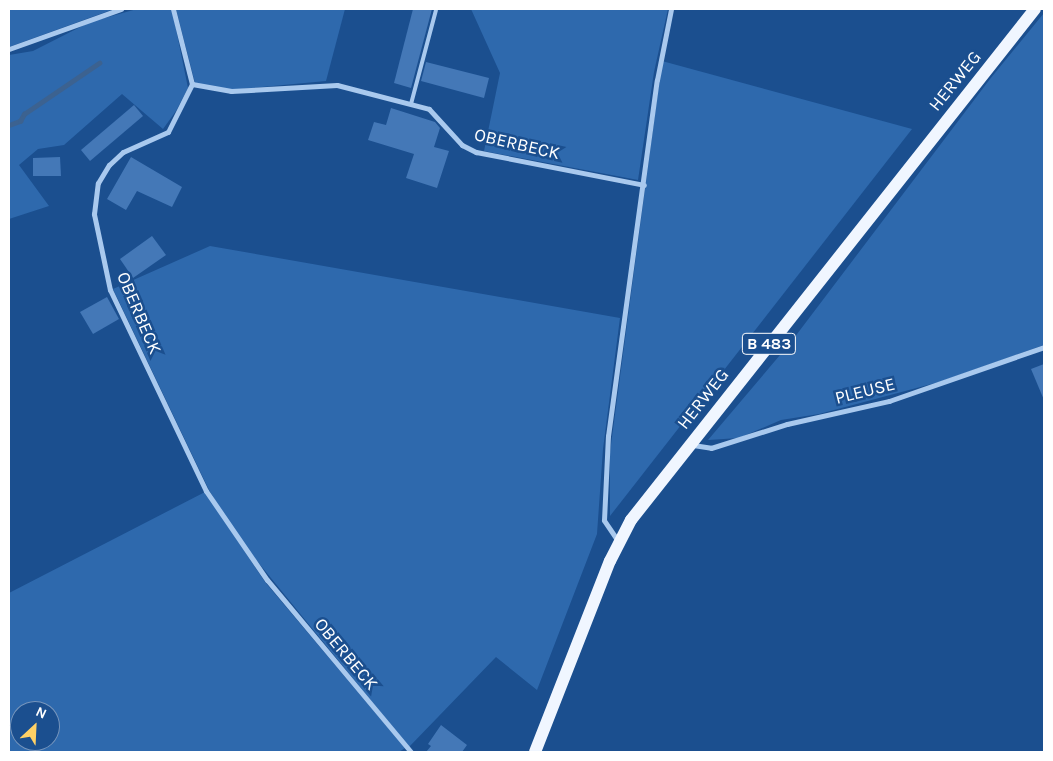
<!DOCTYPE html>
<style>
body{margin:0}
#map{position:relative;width:1053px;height:761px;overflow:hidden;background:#1b4f8f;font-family:Karla,sans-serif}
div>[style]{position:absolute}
.green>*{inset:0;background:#2e69ad}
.stream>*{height:4.5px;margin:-2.25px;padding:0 2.25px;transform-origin:2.25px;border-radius:2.25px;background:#3c6290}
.building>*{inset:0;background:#4478b7}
.service>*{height:4px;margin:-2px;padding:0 2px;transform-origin:2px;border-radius:2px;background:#a9c9ee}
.minor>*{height:5px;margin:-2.5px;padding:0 2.5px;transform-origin:2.5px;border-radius:2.5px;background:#a9c9ee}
.primary>*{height:12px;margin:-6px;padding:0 6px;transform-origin:6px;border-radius:6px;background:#f0f6ff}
span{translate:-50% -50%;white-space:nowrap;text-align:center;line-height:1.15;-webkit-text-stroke:5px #1b4f8f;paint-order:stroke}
.shield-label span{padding:1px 4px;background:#1b4f8f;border:1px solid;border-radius:4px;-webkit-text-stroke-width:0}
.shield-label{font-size:16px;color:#fff;font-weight:700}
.street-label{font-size:18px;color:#fff}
.frame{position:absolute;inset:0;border:10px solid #fff;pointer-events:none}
.north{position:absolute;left:10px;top:701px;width:50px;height:50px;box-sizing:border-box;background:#1b4f8f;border:1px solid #7695bc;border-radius:50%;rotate:25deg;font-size:14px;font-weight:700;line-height:20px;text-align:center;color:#fff}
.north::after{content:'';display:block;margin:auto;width:18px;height:22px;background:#ffd166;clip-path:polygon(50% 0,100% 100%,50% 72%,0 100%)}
</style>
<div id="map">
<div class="green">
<div style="clip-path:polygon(9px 9px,114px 9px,9px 47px)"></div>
<div style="clip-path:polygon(137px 9px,172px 9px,188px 88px,176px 111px,163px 129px,122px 94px,64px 145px,38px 149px,19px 165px,49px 206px,9px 219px,9px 55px,33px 51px,90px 22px)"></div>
<div style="clip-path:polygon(176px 9px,345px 9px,326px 81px,231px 90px,195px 83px)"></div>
<div style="clip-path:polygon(471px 9px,668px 9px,654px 72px,638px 180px,484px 151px,500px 73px)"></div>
<div style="clip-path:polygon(1044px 13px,1044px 345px,939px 382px,819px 414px,781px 420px,739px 438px,708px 440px,791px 342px,990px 79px)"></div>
<div style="clip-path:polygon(662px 61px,912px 129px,610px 516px,610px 452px)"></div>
<div style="clip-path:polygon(210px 246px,620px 318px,603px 449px,597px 534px,537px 690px,496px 657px,409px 747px,239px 539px,209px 490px,113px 289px)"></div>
<div style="clip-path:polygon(evenodd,205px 492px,265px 582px,405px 748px,399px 752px,9px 752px,9px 593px,205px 492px,20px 711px,50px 711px,50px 741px,20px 741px,20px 711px)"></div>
</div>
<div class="stream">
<div style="left:9px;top:125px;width:12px;rotate:-20deg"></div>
<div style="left:20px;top:121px;width:8px;rotate:-60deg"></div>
<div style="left:24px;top:114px;width:91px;rotate:-34.2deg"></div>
</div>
<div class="building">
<div style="clip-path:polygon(413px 9px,432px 9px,411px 88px,394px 83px)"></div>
<div style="clip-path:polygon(426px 62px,489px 78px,484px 98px,421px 81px)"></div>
<div style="clip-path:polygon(134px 105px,143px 116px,90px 161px,81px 150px)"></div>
<div style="clip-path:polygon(391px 108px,435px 122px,440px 128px,434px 147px,449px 151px,437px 188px,406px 178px,414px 154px,368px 140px,374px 122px,386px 125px)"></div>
<div style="clip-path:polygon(60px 157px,61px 176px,33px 176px,33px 158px)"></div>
<div style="clip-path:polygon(131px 157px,182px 187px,172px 207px,137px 191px,126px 210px,107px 199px)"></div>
<div style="clip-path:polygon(152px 236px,166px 255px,133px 278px,120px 259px)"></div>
<div style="clip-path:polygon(107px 297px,119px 319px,93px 334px,80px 312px)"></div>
<div style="clip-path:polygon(1044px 364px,1044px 400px,1031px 369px)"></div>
<div style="clip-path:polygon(441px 725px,467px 745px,462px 752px,426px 752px,431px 746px,428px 744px)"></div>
</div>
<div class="service">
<div style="left:411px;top:104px;width:97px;rotate:-75.1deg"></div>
</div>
<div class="minor">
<div style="left:173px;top:9px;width:77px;rotate:75.8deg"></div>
<div style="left:9px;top:49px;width:119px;rotate:-19.7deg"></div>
<div style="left:693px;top:445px;width:18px;rotate:9deg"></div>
<div style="left:711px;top:448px;width:80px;rotate:-17.5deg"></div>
<div style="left:787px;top:424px;width:105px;rotate:-12.7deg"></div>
<div style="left:889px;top:401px;width:164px;rotate:-19.2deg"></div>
<div style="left:618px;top:541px;width:25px;rotate:-124deg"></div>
<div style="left:604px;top:520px;width:84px;rotate:-87.3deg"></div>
<div style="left:608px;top:436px;width:359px;rotate:-82.2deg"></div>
<div style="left:657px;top:80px;width:72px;rotate:-78.8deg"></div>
<div style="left:411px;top:752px;width:224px;rotate:-129.9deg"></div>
<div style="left:267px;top:580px;width:108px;rotate:-124.4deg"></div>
<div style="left:206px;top:491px;width:223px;rotate:-115.5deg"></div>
<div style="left:110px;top:290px;width:78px;rotate:-101.9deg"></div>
<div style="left:94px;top:214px;width:31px;rotate:-83deg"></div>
<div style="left:98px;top:183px;width:21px;rotate:-59deg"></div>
<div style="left:109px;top:165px;width:19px;rotate:-43deg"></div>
<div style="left:123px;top:152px;width:49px;rotate:-24deg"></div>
<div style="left:168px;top:132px;width:54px;rotate:-63.4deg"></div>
<div style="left:192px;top:84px;width:40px;rotate:10deg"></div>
<div style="left:231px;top:91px;width:106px;rotate:-3.2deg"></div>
<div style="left:337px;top:85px;width:95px;rotate:14.6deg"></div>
<div style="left:429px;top:109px;width:49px;rotate:47.5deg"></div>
<div style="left:462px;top:145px;width:16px;rotate:27deg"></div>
<div style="left:476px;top:152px;width:171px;rotate:11.1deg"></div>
</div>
<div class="primary">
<div style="left:535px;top:752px;width:205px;rotate:-68.6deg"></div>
<div style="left:610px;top:561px;width:46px;rotate:-62.9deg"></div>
<div style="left:631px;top:520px;width:651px;rotate:-51.67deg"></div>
</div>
<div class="shield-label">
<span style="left:769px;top:344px">B 483</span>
</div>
<div class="street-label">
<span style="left:955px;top:81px;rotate:-51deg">HERWEG</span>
<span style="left:517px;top:144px;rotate:13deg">OBERBECK</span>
<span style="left:139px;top:313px;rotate:67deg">OBERBECK</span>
<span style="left:865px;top:391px;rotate:-14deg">PLEUSE</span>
<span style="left:703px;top:399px;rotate:-52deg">HERWEG</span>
<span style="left:346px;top:654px;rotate:50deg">OBERBECK</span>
</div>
<div class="frame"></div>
<div class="north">N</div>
</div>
